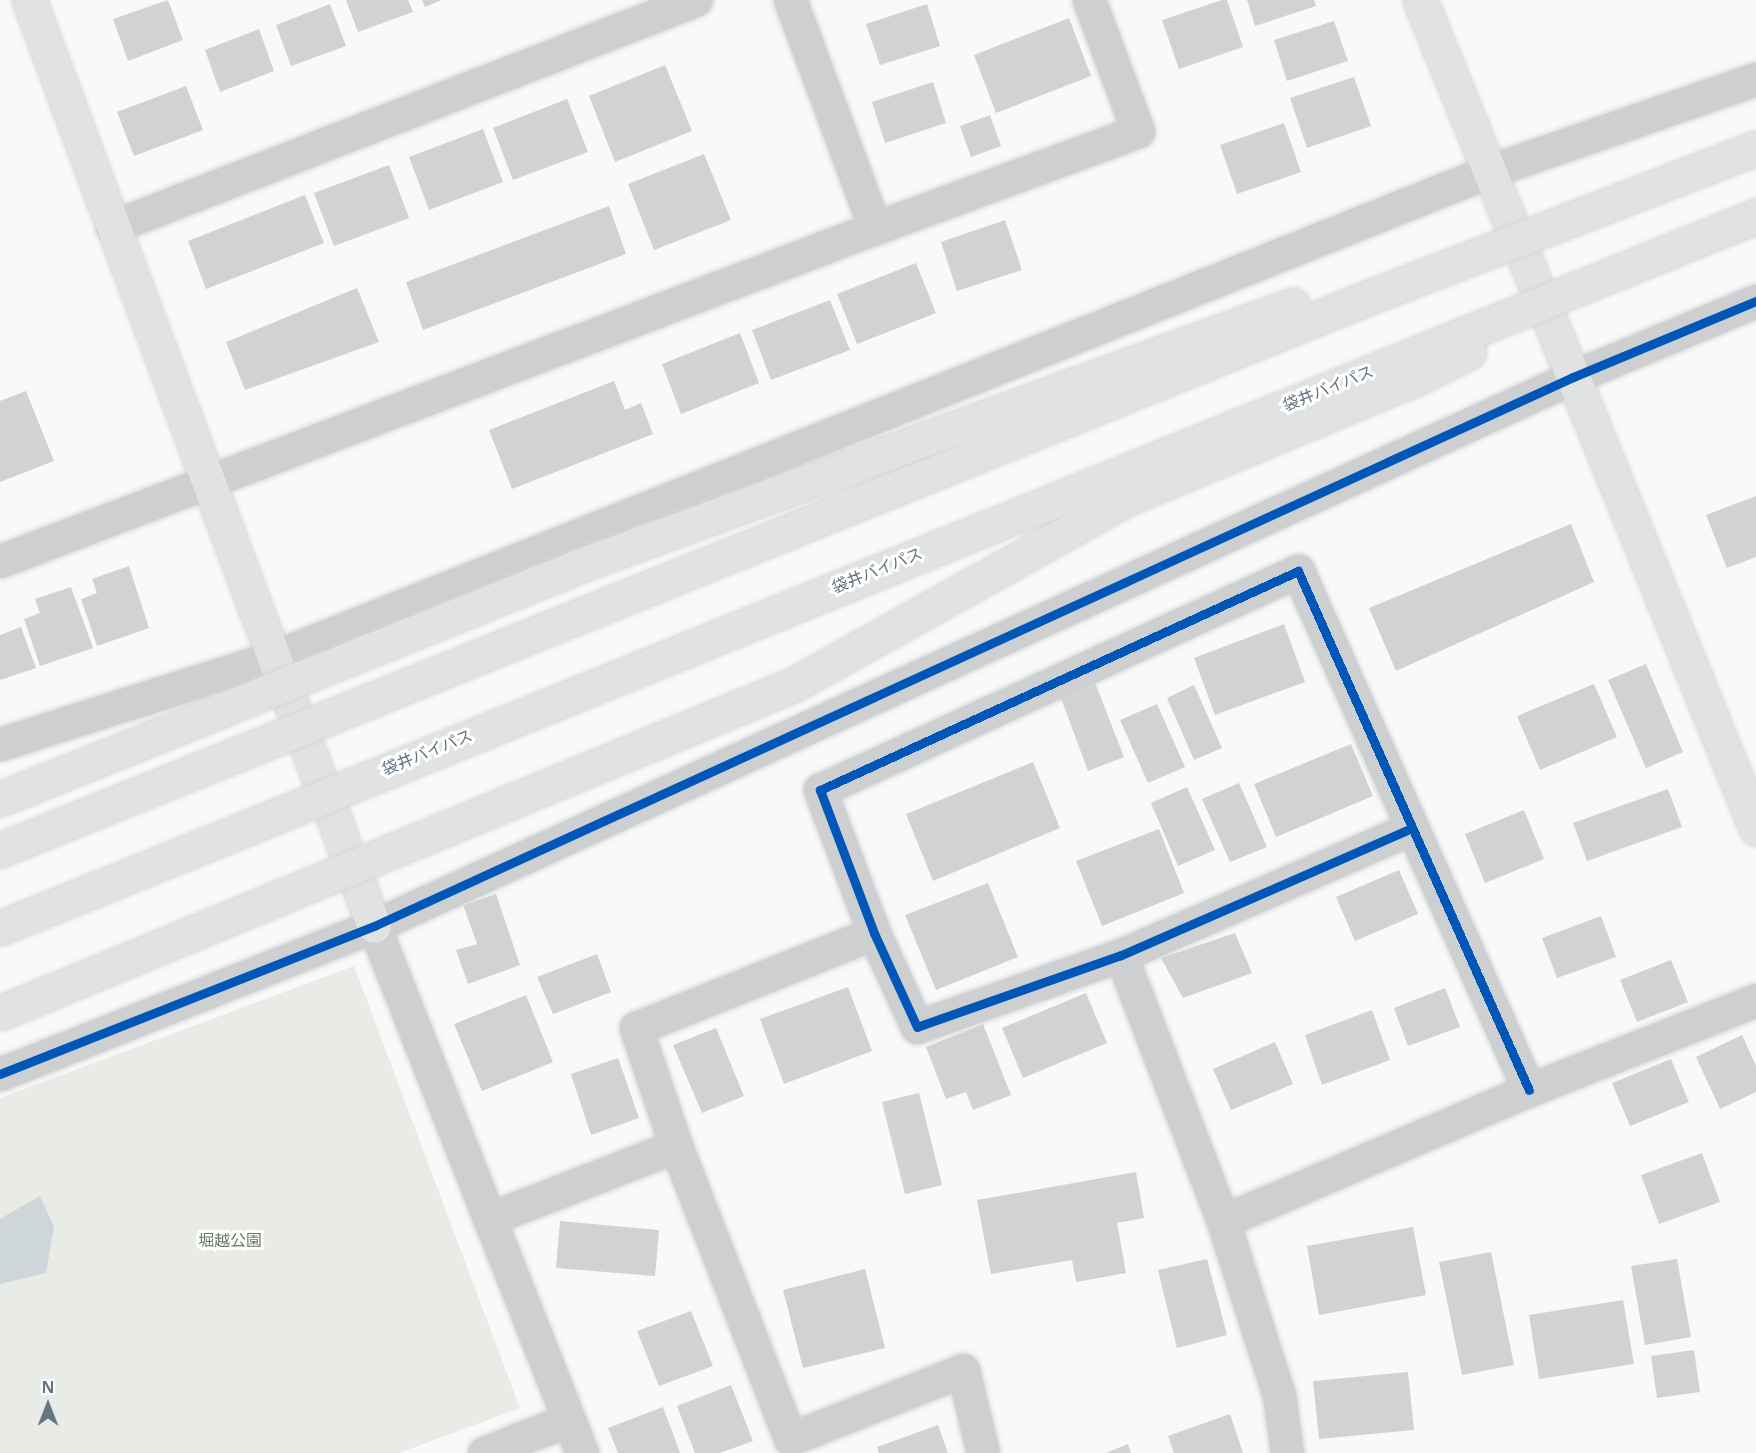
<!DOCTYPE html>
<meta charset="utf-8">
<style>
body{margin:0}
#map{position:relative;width:1756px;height:1453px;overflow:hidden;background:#f9f9f9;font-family:"Open Sans","Noto Sans JP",sans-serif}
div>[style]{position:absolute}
.green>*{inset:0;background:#e8ebe6}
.water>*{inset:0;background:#ced6d9}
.building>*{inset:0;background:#d0d2d3}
.roads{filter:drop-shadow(0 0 2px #d5d6d7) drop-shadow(0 0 2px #d5d6d7)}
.street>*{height:33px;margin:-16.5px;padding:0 16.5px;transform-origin:16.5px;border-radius:16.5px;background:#cecfd0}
.secondary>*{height:33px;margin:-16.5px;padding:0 16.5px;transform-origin:16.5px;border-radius:16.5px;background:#e1e2e2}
.bridges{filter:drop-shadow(0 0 2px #d5d6d6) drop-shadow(0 0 2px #d5d6d6)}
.highway-bridge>*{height:33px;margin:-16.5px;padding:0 16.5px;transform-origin:16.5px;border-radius:16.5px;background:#e1e2e2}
.cycleway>*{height:9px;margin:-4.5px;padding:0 4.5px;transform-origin:4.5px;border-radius:4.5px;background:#0057b8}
span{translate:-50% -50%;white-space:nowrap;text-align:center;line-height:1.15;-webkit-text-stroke:6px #fff;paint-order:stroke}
.street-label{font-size:16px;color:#657683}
.park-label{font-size:16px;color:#687a64}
.north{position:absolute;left:18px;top:1375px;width:60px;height:60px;-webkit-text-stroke:4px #fff;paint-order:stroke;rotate:0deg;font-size:16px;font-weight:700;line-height:24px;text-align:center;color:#657683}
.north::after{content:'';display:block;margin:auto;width:21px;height:27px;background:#657683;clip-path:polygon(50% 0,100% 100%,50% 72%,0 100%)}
</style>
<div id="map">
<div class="green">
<div style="clip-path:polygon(354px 966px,520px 1408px,399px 1453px,0 1453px,0 1098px)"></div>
</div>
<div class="water">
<div style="clip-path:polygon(40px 1196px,54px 1227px,46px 1273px,0 1284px,0 1219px)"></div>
</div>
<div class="building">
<div style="clip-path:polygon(168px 0,183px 40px,128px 61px,113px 19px)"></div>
<div style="clip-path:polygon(346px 0,408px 0,413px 12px,358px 32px)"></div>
<div style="clip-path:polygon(422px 0,442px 0,425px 7px)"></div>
<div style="clip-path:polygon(1222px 0,1227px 0,1243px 47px,1179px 69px,1162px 20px)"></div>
<div style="clip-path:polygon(1247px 0,1314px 0,1316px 6px,1255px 26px)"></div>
<div style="clip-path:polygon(330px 4px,346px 46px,291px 66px,276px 25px)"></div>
<div style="clip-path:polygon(927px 4px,940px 46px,880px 65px,866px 24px)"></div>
<div style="clip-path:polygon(1069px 18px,1091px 76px,996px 113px,974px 55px)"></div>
<div style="clip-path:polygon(1334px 21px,1348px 61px,1287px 81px,1274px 40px)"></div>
<div style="clip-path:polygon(259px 29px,274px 71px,220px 92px,205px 50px)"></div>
<div style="clip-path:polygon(665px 65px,692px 131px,615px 162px,589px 96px)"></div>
<div style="clip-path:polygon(1354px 77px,1371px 126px,1307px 148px,1290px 98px)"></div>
<div style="clip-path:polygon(933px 82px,946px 123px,885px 143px,872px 102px)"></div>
<div style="clip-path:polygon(186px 86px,203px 130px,134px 156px,117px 112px)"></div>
<div style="clip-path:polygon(567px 99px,588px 152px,513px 180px,493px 128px)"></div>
<div style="clip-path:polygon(990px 115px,1001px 146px,971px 157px,960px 126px)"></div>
<div style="clip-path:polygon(1284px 123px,1301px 172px,1237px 194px,1220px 145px)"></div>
<div style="clip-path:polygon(483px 129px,503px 182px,429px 210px,409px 157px)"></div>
<div style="clip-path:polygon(704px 154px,731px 220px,654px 250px,628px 184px)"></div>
<div style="clip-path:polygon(389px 165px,409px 218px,334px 246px,314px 193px)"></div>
<div style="clip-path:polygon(305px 195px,324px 243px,206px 289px,188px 241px)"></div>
<div style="clip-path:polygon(609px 206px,626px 254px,423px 330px,406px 282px)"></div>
<div style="clip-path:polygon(1005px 220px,1022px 270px,957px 291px,941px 242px)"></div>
<div style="clip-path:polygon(916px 263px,936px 313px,857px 344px,837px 294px)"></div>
<div style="clip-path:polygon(357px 288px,379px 342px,245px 390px,226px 342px)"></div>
<div style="clip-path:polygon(830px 300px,850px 350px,771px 380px,752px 330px)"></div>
<div style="clip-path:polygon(740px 333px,759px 383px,681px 414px,662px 364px)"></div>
<div style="clip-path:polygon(614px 381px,625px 410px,641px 403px,653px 434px,512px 489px,489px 430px)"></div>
<div style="clip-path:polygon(26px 391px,54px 461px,0 482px,0 401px)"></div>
<div style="clip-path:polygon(1756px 496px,1756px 557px,1727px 568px,1706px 515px)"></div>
<div style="clip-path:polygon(1571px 524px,1594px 582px,1396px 671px,1369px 608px)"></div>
<div style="clip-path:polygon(129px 566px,149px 628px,97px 646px,81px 599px,97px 593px,92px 579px)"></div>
<div style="clip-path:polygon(71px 587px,93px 648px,40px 666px,24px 619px,40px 613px,35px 599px)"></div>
<div style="clip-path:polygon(1284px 624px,1305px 682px,1215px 715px,1194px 658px)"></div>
<div style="clip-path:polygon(21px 627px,36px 668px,0 680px,0 635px)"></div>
<div style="clip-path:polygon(1646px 664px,1683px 752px,1646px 768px,1608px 680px)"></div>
<div style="clip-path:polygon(1094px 680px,1124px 757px,1088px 771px,1059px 693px)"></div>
<div style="clip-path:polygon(1594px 684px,1617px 737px,1540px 770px,1517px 716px)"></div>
<div style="clip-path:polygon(1194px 685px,1222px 748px,1194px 760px,1167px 698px)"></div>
<div style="clip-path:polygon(1157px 704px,1185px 767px,1148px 783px,1120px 720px)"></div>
<div style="clip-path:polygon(1351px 744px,1373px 796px,1276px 837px,1254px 784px)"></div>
<div style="clip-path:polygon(1033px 762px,1060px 828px,933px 881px,906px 814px)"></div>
<div style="clip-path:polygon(1239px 783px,1267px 847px,1230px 862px,1202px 799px)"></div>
<div style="clip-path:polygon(1187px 787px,1215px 850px,1178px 866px,1151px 803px)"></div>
<div style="clip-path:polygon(1668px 789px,1682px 827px,1587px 861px,1573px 823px)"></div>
<div style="clip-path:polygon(1524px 810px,1544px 859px,1485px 883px,1465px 834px)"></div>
<div style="clip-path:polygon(1159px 829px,1184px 893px,1102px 926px,1076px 861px)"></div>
<div style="clip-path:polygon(1399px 870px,1418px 914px,1355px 941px,1336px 897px)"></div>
<div style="clip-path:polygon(988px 883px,1018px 957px,936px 990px,905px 915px)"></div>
<div style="clip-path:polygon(496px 894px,520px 965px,468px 984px,456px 950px,477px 944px,463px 905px)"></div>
<div style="clip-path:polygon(1601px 916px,1616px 957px,1557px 978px,1542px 938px)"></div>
<div style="clip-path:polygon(1235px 933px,1252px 973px,1183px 998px,1161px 958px)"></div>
<div style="clip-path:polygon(597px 954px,611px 992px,553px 1014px,537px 977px)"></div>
<div style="clip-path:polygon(1671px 960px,1688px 1002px,1637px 1022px,1620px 980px)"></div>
<div style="clip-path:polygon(848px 987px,872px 1051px,784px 1084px,760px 1019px)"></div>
<div style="clip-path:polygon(1445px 988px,1460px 1027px,1408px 1046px,1394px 1008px)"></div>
<div style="clip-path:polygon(1086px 993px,1107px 1043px,1023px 1078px,1002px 1028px)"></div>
<div style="clip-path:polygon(526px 995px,553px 1062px,482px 1091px,454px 1024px)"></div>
<div style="clip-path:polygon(1372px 1010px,1390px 1060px,1322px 1085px,1305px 1035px)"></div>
<div style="clip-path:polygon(983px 1024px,1011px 1095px,973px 1110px,966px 1092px,946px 1099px,926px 1047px)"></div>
<div style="clip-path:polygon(716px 1028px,744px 1096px,702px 1113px,673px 1045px)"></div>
<div style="clip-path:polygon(1742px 1035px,1756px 1066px,1756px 1092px,1720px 1109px,1696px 1057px)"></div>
<div style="clip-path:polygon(1275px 1042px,1293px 1084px,1231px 1110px,1213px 1069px)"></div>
<div style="clip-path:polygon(618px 1058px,639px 1118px,591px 1135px,571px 1074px)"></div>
<div style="clip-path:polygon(1671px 1059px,1689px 1102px,1630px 1126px,1612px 1083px)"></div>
<div style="clip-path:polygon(919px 1093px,942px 1185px,905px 1194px,882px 1102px)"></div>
<div style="clip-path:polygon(1702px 1153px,1720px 1202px,1659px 1224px,1641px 1175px)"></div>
<div style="clip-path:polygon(1136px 1172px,1144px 1218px,1117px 1223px,1126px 1273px,1076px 1282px,1072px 1260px,991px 1274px,977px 1200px)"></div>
<div style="clip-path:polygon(560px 1221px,659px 1230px,655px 1276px,556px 1268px)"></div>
<div style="clip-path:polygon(1413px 1227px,1426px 1295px,1319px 1315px,1307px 1246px)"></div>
<div style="clip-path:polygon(1491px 1252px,1514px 1365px,1462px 1375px,1439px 1262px)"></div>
<div style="clip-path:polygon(1207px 1259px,1227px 1335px,1177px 1348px,1158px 1270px)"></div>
<div style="clip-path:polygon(1677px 1259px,1691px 1337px,1645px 1345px,1631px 1266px)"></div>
<div style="clip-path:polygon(865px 1269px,885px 1348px,803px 1368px,783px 1290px)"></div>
<div style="clip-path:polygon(1623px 1300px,1634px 1364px,1539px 1379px,1529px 1315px)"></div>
<div style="clip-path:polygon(691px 1311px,713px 1366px,659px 1386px,637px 1331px)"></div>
<div style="clip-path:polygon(1694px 1350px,1700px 1392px,1657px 1398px,1651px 1356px)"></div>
<div style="clip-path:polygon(1408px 1372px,1414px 1430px,1319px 1439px,1313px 1381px)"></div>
<div style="clip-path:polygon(731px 1385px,753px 1441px,720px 1453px,695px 1453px,677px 1406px)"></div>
<div style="clip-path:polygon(663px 1407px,680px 1453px,618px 1453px,608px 1428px)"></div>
<div style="clip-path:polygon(1230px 1414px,1243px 1453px,1174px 1453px,1168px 1436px)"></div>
<div style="clip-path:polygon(938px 1425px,948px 1453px,879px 1453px,877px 1447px)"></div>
<div style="clip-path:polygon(1128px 1444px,1131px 1453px,1106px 1453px)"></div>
</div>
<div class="roads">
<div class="street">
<div style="left:112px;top:227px;width:626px;rotate:-21.27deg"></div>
<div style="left:875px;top:228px;width:280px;rotate:-20.2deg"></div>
<div style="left:1138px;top:131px;width:140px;rotate:-110.5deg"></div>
<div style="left:0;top:561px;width:936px;rotate:-20.84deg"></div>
<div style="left:875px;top:228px;width:243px;rotate:-110.4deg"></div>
<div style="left:0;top:744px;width:287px;rotate:-17.6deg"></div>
<div style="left:274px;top:657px;width:1310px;rotate:-21.79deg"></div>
<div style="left:1490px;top:171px;width:281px;rotate:-19.1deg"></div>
<div style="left:1412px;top:828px;width:318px;rotate:156.4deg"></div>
<div style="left:1121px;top:955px;width:216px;rotate:160.6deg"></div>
<div style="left:917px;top:1027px;width:103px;rotate:-114.6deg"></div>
<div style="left:874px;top:933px;width:153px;rotate:-110.7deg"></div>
<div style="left:820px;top:790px;width:526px;rotate:-24.62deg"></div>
<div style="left:1298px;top:571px;width:568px;rotate:66.01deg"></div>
<div style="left:374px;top:926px;width:567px;rotate:68.46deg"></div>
<div style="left:874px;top:933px;width:256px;rotate:158.2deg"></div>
<div style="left:636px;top:1028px;width:125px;rotate:71.3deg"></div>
<div style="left:676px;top:1146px;width:314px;rotate:68.7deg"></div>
<div style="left:790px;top:1439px;width:186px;rotate:-21.7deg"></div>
<div style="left:963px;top:1370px;width:85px;rotate:76.5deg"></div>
<div style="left:1121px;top:955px;width:285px;rotate:69deg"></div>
<div style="left:1223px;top:1221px;width:183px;rotate:72.2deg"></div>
<div style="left:1279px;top:1395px;width:59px;rotate:82.1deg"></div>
<div style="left:0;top:1074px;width:402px;rotate:-21.6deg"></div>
<div style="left:374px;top:926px;width:1319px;rotate:-24.6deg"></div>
<div style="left:1573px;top:377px;width:198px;rotate:-22.6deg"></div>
<div style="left:489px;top:1219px;width:201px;rotate:-21.3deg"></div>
<div style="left:1223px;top:1221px;width:333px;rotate:-23.2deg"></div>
<div style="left:1529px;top:1090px;width:244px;rotate:-21.6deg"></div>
<div style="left:484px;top:1453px;width:90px;rotate:-21.4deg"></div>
</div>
<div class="secondary">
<div style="left:29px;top:0;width:988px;rotate:69.57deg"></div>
<div style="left:1420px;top:0;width:894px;rotate:67.91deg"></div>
</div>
</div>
<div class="bridges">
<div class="highway-bridge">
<div style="left:0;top:799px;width:640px;rotate:-21.92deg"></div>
<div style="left:594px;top:560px;width:744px;rotate:-20.04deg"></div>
<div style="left:0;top:850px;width:1469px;rotate:-21.99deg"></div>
<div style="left:1362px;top:300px;width:422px;rotate:-21.1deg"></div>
<div style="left:0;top:928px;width:1895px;rotate:-22.07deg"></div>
<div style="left:0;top:1013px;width:860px;rotate:-22.48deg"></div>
<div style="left:795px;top:684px;width:381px;rotate:-29.2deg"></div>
<div style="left:1128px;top:498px;width:320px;rotate:-22.6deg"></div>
<div style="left:1423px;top:375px;width:51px;rotate:-26.6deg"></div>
</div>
</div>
<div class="cycleway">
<div style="left:1412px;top:828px;width:318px;rotate:156.4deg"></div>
<div style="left:1121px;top:955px;width:216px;rotate:160.6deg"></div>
<div style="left:917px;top:1027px;width:103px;rotate:-114.6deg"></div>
<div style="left:874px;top:933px;width:153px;rotate:-110.7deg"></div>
<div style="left:820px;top:790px;width:526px;rotate:-24.62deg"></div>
<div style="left:1298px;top:571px;width:568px;rotate:66.01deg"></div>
<div style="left:0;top:1074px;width:402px;rotate:-21.6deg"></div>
<div style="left:374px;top:926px;width:1319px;rotate:-24.6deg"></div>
<div style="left:1573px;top:377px;width:198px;rotate:-22.6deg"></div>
</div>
<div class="street-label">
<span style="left:1328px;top:388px;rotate:-22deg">袋井バイパス</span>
<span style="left:877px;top:570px;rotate:-22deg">袋井バイパス</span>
<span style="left:427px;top:752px;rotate:-22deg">袋井バイパス</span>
</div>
<div class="park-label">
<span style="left:230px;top:1240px">堀越公園</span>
</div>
<div class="north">N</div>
</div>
